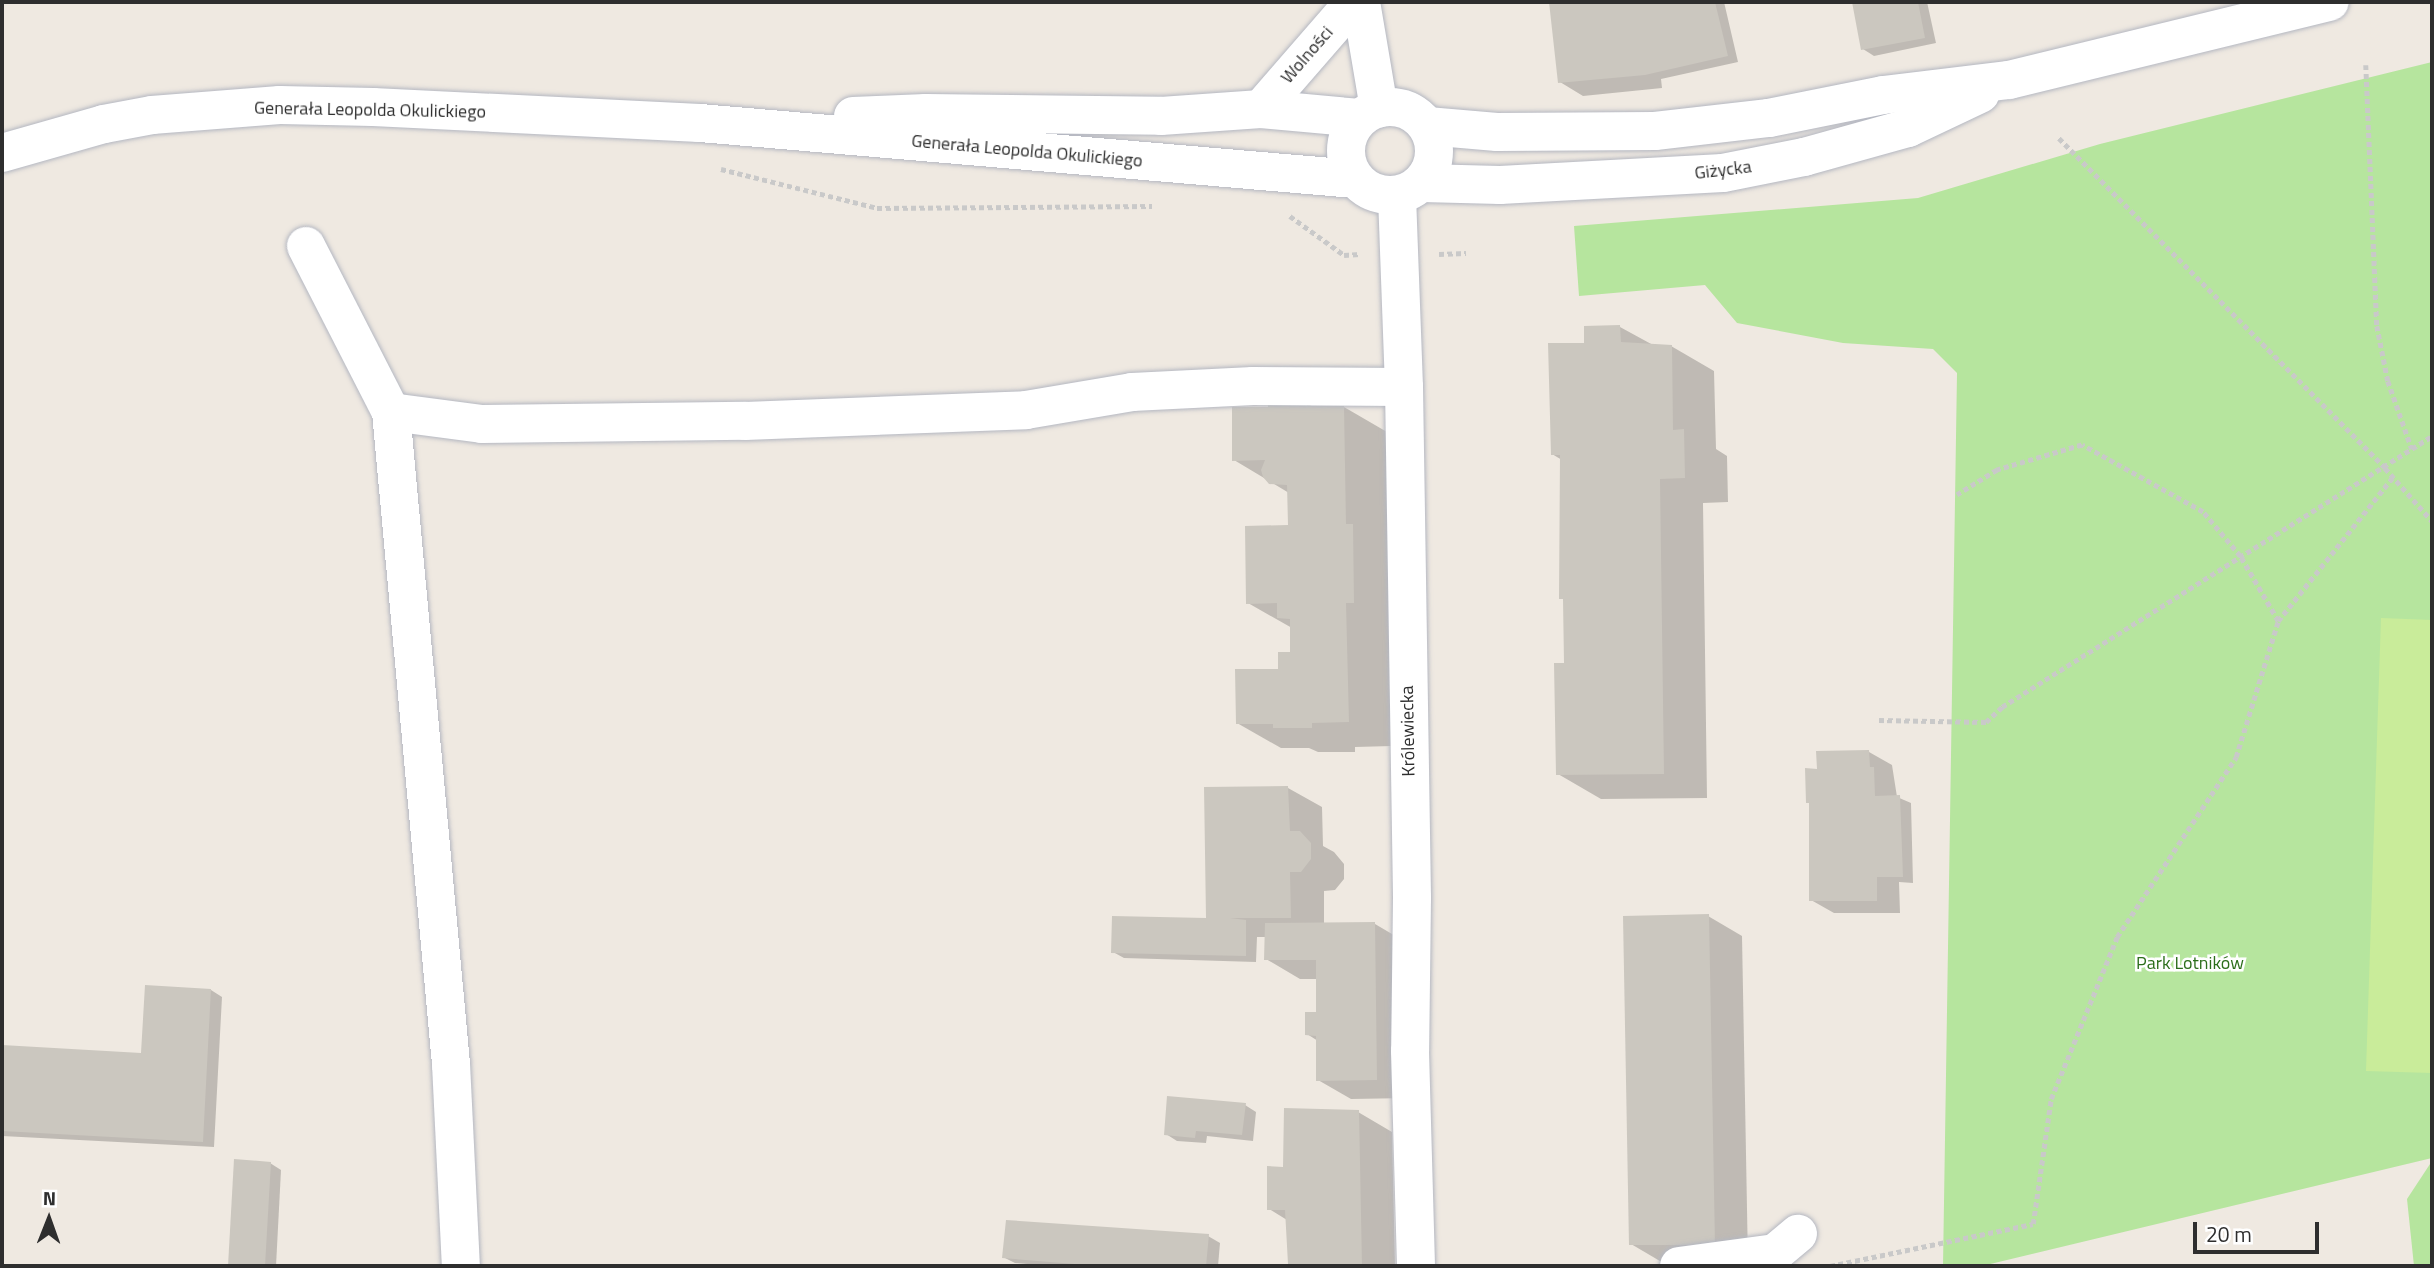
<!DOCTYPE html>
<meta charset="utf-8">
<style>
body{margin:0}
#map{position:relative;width:2434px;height:1268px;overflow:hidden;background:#efe9e1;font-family:"Titillium Web",sans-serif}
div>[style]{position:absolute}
.green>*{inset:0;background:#b6e59e}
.pitch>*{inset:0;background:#c9ec9a}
.shadow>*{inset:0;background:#0003}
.building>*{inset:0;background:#cbc7bf}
.path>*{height:4.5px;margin-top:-2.25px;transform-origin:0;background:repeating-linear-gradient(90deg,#c9c9c9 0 5px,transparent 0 8.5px)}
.roads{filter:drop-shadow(0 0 2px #b4b7c1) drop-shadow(0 0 2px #b4b7c1)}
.minor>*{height:38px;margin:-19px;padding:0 19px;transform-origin:19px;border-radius:19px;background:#fff}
.minor>.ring{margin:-19px;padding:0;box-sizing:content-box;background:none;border:38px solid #fff;border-radius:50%}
span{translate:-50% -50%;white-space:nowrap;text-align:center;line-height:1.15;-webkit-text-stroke:5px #fff;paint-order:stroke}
.street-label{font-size:18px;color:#2e2e2e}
.park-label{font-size:18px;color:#2c6e1b}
.frame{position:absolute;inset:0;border:4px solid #2e2e2e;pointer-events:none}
.north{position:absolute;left:14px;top:1184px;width:70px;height:70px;-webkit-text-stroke:5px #fff;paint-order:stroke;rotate:1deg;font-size:19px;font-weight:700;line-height:28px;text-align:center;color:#2e2e2e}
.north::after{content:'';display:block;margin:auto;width:24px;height:32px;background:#2e2e2e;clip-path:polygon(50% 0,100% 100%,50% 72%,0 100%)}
.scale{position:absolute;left:2193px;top:1222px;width:126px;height:32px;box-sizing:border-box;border:4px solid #2e2e2e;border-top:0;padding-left:9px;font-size:21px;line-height:24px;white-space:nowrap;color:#2e2e2e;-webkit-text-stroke:5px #fff;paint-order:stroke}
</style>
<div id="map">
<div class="green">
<div style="clip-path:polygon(2432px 62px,2432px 1158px,1982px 1266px,1943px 1266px,1957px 373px,1933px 349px,1843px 343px,1737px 323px,1705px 285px,1579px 296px,1574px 226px,1918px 198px,2100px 144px)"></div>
<div style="clip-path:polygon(2432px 1161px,2432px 1266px,2414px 1266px,2407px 1199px)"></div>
</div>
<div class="pitch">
<div style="clip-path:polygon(2381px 618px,2432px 620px,2432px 1073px,2366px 1071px)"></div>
</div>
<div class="shadow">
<div style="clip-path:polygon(1551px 2px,1724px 2px,1738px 62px,1661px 79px,1662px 88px,1583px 96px,1560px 82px)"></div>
<div style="clip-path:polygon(1863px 2px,1927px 2px,1936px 43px,1874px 56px,1863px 49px,1854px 4px)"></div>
<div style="clip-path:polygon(1620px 327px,1653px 345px,1671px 346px,1714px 371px,1716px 449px,1727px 456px,1728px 502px,1703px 503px,1707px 798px,1601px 799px,1558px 774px,1566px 665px,1565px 600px,1561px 598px,1562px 460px,1552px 454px,1586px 345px)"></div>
<div style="clip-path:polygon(1307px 403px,1315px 408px,1344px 407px,1387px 432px,1392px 746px,1355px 747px,1355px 752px,1318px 752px,1309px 748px,1281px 748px,1237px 723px,1292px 654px,1292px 628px,1248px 603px,1289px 527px,1289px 493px,1234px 460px,1270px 408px)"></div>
<div style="clip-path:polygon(1869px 752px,1892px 765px,1897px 797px,1911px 803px,1913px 883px,1899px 882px,1900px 913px,1834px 913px,1811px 900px,1819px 770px)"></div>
<div style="clip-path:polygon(1288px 788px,1322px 807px,1323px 846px,1334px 852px,1344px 864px,1344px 879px,1335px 890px,1324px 891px,1324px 924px,1375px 924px,1409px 944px,1410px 1098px,1351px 1099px,1318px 1080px,1318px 1041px,1307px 1034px,1318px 1014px,1318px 979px,1300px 979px,1266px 959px,1266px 937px,1257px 937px,1256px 962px,1124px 958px,1113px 952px,1213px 921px)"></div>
<div style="clip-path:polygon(1708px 916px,1742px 936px,1748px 1263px,1665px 1264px,1631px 1244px)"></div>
<div style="clip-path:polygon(211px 990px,222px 997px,214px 1147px,2px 1136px,2px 1047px,143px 1055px)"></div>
<div style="clip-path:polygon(1245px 1105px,1256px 1112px,1253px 1141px,1207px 1136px,1206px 1143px,1177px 1141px,1166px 1134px)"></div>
<div style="clip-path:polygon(1358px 1112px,1392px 1132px,1395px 1266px,1294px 1266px,1289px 1263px,1287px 1220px,1269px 1209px,1284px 1169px)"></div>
<div style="clip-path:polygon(236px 1161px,270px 1163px,281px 1170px,276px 1266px,230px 1266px)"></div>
<div style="clip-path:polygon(1208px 1236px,1220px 1243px,1218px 1266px,1049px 1266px,1015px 1263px,1003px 1257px)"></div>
</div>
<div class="building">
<div style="clip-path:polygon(1549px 2px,1715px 2px,1728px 56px,1645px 75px,1558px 83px)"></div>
<div style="clip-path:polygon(1852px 2px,1918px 2px,1925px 38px,1861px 50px)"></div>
<div style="clip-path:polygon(1620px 325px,1621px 342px,1672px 345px,1673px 430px,1684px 429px,1685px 478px,1660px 479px,1664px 774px,1556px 775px,1554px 663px,1564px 663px,1563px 599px,1559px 599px,1560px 455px,1551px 455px,1548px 343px,1584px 343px,1584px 326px)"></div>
<div style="clip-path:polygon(1307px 401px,1307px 406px,1344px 406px,1346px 524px,1353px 524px,1354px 603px,1346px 603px,1349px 722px,1312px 723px,1312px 728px,1273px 728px,1273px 724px,1236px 724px,1235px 669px,1278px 669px,1278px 652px,1290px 652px,1290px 619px,1277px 618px,1277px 603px,1246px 604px,1245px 526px,1288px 525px,1287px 485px,1269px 484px,1263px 477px,1261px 470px,1265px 460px,1232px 461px,1232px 407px,1268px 407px,1268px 402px)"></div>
<div style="clip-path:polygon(1869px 750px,1870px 767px,1874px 767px,1875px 796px,1900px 795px,1903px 877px,1877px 877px,1877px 901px,1809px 901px,1809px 803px,1806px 803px,1805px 768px,1817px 769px,1816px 751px)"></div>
<div style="clip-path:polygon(1288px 786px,1290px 831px,1300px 831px,1311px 843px,1311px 859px,1301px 872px,1290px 872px,1291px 918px,1230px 918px,1246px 920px,1246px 956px,1111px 953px,1112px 916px,1206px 918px,1204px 787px)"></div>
<div style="clip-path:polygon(1709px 914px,1715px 1245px,1629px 1245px,1623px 916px)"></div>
<div style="clip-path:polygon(1375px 922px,1377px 1080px,1316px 1081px,1316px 1036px,1305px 1035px,1305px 1012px,1316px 1012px,1316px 960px,1264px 960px,1265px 923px)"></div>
<div style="clip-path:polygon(145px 985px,211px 989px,203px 1142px,2px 1131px,2px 1045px,141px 1053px)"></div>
<div style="clip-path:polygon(1167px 1096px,1246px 1103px,1242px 1135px,1196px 1131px,1195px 1138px,1164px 1135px)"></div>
<div style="clip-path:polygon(1284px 1108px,1359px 1110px,1362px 1266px,1288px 1264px,1285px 1210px,1267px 1210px,1267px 1166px,1283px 1167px)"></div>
<div style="clip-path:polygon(234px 1159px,271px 1162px,265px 1266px,228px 1266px)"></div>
<div style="clip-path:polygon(1006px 1220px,1209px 1234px,1206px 1266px,1099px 1266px,1002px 1258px)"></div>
</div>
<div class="path">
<div style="left:2366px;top:65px;width:261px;rotate:87.6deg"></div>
<div style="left:2377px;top:326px;width:56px;rotate:78.7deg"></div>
<div style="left:2388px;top:381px;width:72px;rotate:70.6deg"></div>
<div style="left:2059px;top:138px;width:464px;rotate:45.3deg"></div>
<div style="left:2385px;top:468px;width:71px;rotate:48.4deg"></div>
<div style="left:721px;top:169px;width:161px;rotate:14deg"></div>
<div style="left:877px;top:208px;width:275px;rotate:-0.4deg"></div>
<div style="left:1290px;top:216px;width:67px;rotate:35.8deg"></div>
<div style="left:1344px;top:255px;width:16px;rotate:-4deg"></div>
<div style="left:1439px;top:254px;width:27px;rotate:-2deg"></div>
<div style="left:2278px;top:621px;width:183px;rotate:-51.4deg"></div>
<div style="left:1879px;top:720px;width:107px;rotate:1.1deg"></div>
<div style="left:1986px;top:722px;width:22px;rotate:-43deg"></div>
<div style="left:2002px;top:707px;width:508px;rotate:-32.22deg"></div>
<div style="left:1830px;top:1266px;width:207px;rotate:-11.7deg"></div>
<div style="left:2033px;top:1224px;width:126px;rotate:-81.8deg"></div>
<div style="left:2051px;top:1099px;width:175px;rotate:-67.8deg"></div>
<div style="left:2117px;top:937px;width:216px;rotate:-56.5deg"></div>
<div style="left:2236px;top:757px;width:142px;rotate:-72.8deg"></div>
<div style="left:2278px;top:621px;width:75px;rotate:-120.3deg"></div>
<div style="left:2240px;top:556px;width:57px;rotate:-130.1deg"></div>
<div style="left:2203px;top:512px;width:138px;rotate:-151deg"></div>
<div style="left:2082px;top:445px;width:89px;rotate:163.6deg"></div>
<div style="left:1997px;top:470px;width:47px;rotate:148deg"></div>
</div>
<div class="roads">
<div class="minor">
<div style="left:1361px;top:2px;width:108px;rotate:80.4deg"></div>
<div class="ring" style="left:1346px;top:107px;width:50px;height:50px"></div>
<div style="left:1261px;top:109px;width:142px;rotate:-49deg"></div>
<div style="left:853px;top:116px;width:73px;rotate:-2.4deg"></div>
<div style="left:926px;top:113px;width:235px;rotate:0.7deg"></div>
<div style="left:1161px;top:116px;width:100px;rotate:-4deg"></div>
<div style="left:1261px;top:109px;width:99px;rotate:5.2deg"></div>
<div style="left:1427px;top:126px;width:70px;rotate:4.9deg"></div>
<div style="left:1497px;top:132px;width:158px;rotate:-0.4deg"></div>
<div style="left:1655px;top:131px;width:115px;rotate:-6.5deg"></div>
<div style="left:1769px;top:118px;width:116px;rotate:-11.4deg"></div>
<div style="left:1883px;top:95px;width:127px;rotate:-6.8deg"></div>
<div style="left:2009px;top:80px;width:330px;rotate:-13.7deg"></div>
<div style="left:2px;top:153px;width:106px;rotate:-15.9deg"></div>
<div style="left:104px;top:124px;width:49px;rotate:-10.6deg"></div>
<div style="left:152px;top:115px;width:128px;rotate:-4.5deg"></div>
<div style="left:280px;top:105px;width:93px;rotate:1.2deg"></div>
<div style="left:373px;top:107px;width:327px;rotate:2.8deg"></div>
<div style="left:700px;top:123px;width:657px;rotate:4.89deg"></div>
<div style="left:1422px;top:183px;width:78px;rotate:1.5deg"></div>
<div style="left:1500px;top:185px;width:223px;rotate:-3.1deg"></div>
<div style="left:1723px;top:173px;width:83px;rotate:-11.2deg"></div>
<div style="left:1804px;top:157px;width:108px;rotate:-15.6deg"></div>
<div style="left:1908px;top:128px;width:80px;rotate:-25.3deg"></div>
<div style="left:1397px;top:196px;width:191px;rotate:87.9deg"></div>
<div style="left:1404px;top:387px;width:511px;rotate:89.1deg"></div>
<div style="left:1412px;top:898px;width:153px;rotate:90.7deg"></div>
<div style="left:1410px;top:1051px;width:215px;rotate:88.4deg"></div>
<div style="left:306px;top:246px;width:186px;rotate:62.9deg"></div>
<div style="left:391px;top:412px;width:655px;rotate:84.74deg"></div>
<div style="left:451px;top:1064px;width:202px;rotate:87.2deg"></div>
<div style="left:391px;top:412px;width:92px;rotate:7.5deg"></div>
<div style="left:482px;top:424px;width:263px;rotate:-0.7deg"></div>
<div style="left:745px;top:421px;width:281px;rotate:-2.2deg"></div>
<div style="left:1026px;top:410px;width:108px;rotate:-9.6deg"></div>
<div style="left:1132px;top:392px;width:121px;rotate:-2.8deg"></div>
<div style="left:1253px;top:386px;width:151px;rotate:0.4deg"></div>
<div style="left:1679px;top:1266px;width:97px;rotate:-7.7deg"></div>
<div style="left:1775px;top:1253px;width:30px;rotate:-40deg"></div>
</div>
</div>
<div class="street-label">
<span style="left:1307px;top:55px;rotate:-49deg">Wolności</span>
<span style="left:370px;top:110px;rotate:1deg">Generała Leopolda Okulickiego</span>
<span style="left:1027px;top:151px;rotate:5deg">Generała Leopolda Okulickiego</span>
<span style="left:1723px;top:170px;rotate:-7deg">Giżycka</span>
<span style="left:1408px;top:731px;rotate:-91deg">Królewiecka</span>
</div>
<div class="park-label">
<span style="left:2190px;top:963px">Park Lotników</span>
</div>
<div class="frame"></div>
<div class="north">N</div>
<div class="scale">20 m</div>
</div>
